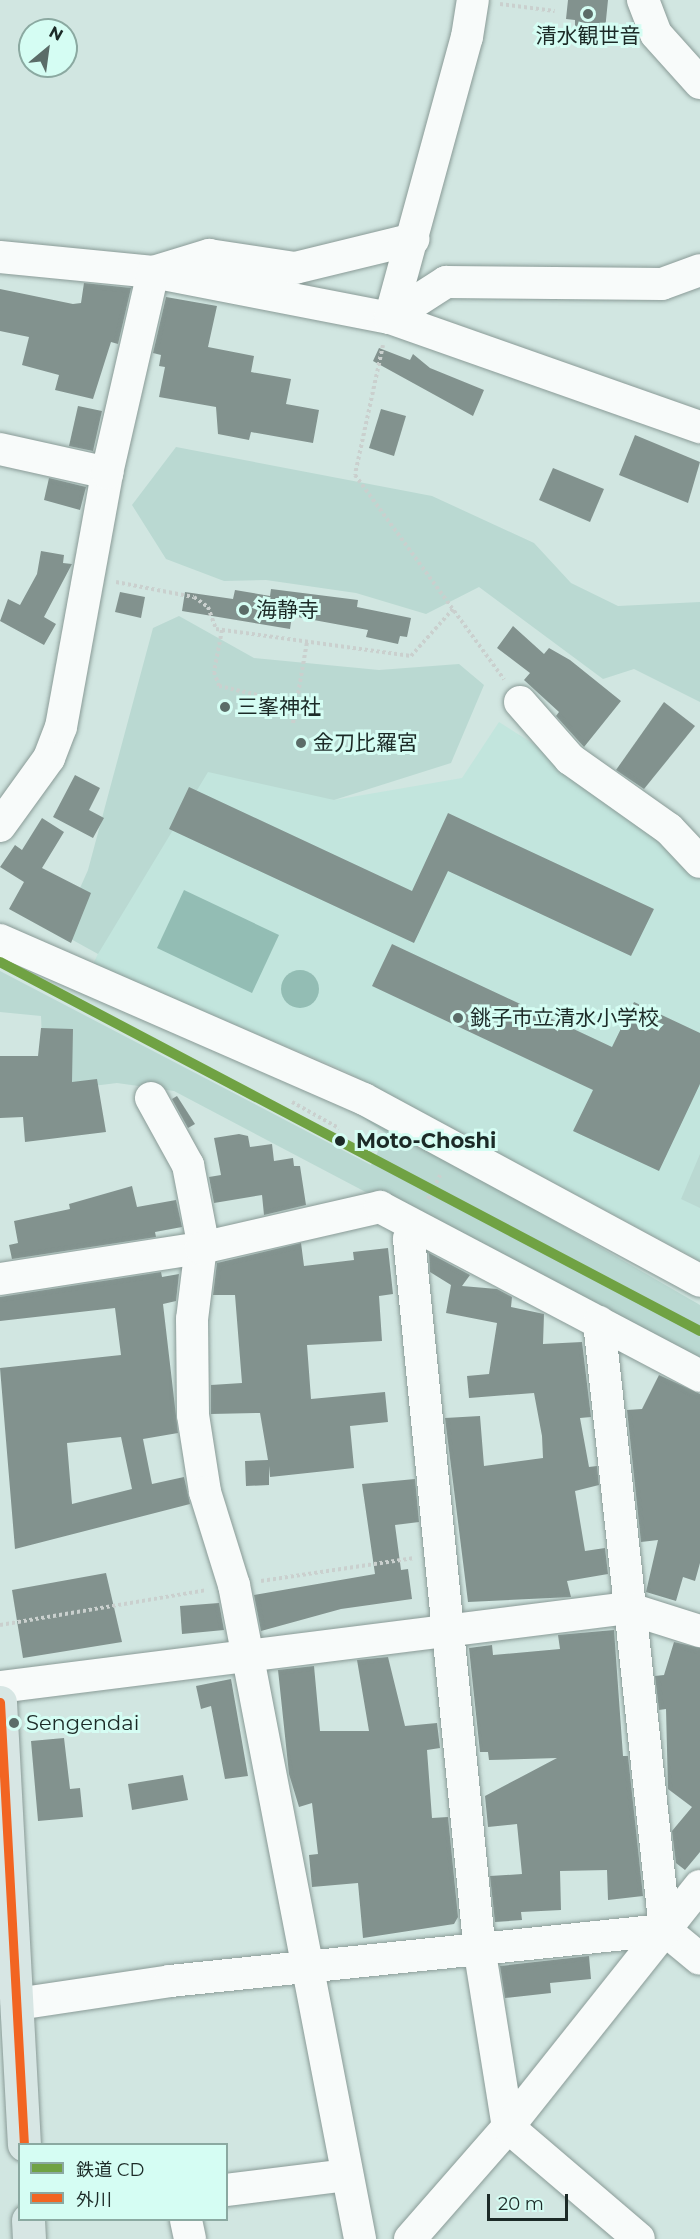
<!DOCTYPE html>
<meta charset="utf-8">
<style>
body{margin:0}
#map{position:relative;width:700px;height:2239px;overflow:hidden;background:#d1e6e1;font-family:Montserrat,"Noto Sans JP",sans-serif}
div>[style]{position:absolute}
.built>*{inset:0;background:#c2e5dd}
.green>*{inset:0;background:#bad9d2}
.water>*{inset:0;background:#93bdb4}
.round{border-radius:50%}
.building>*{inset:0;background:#82928e}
.path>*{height:4px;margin-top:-2px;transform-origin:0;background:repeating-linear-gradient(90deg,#cad0ce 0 3px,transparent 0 6px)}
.roads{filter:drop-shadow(0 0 2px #8a9b97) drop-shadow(0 0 2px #8a9b97)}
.minor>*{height:32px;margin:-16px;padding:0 16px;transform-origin:16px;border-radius:16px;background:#f8fbfa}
.major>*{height:33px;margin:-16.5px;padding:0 16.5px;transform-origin:16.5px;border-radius:16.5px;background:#d7e6e4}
.bus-1>*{height:9px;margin:-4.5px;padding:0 4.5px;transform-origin:4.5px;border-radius:4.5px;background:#f26522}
.rail-1>*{height:10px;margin:-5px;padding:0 5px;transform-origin:5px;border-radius:5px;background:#70a243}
.dots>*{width:16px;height:16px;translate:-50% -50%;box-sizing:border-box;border:3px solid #d5fdf3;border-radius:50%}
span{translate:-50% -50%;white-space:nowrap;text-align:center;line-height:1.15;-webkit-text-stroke:6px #d5fdf3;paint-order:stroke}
.poi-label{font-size:21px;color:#1c2a27}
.left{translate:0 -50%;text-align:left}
.stop-label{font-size:21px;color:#1c2a27;font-weight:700}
.legend{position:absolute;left:18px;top:2143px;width:210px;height:78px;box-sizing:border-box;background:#d5fdf3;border:2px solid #8ba9a1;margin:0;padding:8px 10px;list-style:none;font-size:18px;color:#1c2a27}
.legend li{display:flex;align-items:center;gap:12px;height:30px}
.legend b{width:30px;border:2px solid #8ba9a1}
.north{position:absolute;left:18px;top:18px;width:60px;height:60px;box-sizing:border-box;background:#d5fdf3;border:2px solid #8ba9a1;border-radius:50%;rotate:29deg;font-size:16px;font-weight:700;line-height:24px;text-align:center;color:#1c2a27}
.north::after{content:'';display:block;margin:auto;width:21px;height:27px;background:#5b6c68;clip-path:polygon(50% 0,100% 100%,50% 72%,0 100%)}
.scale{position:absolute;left:487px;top:2194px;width:81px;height:27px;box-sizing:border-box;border:3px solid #1c2a27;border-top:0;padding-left:8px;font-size:18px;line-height:21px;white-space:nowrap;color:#1c2a27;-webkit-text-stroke:4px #d5fdf3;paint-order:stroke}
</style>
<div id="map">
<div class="built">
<div style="clip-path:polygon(499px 722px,567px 765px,700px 874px,700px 1261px,341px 1069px,92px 966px,196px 754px,334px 800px,462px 778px)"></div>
</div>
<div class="green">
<div style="clip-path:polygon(176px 447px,432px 496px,534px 543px,571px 583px,618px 606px,700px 602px,700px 702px,634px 669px,603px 679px,479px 587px,426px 614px,356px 593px,266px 580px,224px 581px,166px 559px,132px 505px)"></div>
<div style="clip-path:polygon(179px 616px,254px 658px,379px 670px,459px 664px,484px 685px,451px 763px,334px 800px,208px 772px,98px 954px,60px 933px,88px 870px,153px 628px)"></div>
<div style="clip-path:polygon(0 971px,371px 1165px,387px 1134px,350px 1109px,468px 1171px,700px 1305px,700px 1368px,174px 1091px,117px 1083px,44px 1092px,41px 1016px,0 1012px)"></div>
<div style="clip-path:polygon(700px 1154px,700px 1208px,681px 1199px)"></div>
</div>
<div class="water">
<div style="clip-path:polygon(184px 890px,279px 935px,252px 993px,157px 948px)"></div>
<div class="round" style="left:281px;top:970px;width:38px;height:38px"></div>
</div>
<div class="building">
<div style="clip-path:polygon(568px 0,608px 0,605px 30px,575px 27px,575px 20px,566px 19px)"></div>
<div style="clip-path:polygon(84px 283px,131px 288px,118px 344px,111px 342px,93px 399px,55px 390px,59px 375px,22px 365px,29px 337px,0 331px,0 289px,73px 304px,81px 303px)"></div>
<div style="clip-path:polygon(166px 297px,217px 306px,208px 347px,254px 356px,251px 372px,291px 379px,286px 404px,319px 410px,313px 443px,251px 432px,249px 440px,218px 434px,216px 407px,159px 397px,165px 367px,159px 366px,161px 355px,153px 353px)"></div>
<div style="clip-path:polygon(379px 348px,410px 360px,413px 354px,430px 368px,484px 390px,473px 416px,373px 361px)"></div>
<div style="clip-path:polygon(78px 406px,102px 411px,93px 451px,69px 446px)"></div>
<div style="clip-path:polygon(381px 409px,406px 416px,394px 456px,369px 448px)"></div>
<div style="clip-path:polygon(635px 435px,700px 462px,688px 503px,619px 475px)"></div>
<div style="clip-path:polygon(553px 468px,604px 489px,590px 522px,539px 500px)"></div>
<div style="clip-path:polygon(49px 478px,86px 487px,80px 510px,44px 500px)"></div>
<div style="clip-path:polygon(41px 551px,64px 555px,63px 563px,72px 564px,44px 617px,56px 624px,44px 645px,0 621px,8px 599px,20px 605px,37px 574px)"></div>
<div style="clip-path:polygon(271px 589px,358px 600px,357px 607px,411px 618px,407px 637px,400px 636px,398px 644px,366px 637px,368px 630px,292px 616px,290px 629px,182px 611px,185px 592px,233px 599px,235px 590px,270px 596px)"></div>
<div style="clip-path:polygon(120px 592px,145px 597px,141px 618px,115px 612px)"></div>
<div style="clip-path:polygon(513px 626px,544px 654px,549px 648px,570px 660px,621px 701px,584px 747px,556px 716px,559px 712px,524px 680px,530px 673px,497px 648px)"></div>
<div style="clip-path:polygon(664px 702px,695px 726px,644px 789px,616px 770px)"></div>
<div style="clip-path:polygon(75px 775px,100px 788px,89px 810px,104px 818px,93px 838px,53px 817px)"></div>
<div style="clip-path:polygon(189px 787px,412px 891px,448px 813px,654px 909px,631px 956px,448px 871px,414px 943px,169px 829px)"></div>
<div style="clip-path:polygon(42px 818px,64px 832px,42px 868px,91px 893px,71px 943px,9px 909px,24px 882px,0 867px,15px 845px,22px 850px)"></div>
<div style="clip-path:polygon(392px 944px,612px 1047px,634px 1002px,700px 1033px,700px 1084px,659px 1171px,573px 1131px,593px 1090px,372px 986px)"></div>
<div style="clip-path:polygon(41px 1028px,73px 1029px,72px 1082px,97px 1079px,106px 1132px,25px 1142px,23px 1117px,0 1118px,0 1056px,38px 1056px)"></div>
<div style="clip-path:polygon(177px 1096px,195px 1124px,188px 1128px,172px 1099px)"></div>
<div style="clip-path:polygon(239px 1134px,248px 1136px,250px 1147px,272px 1144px,274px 1161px,293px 1158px,294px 1166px,300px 1166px,306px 1205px,264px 1215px,262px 1195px,214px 1203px,209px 1177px,221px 1175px,214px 1138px)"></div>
<div style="clip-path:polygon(132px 1186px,137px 1207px,176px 1200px,182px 1227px,155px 1232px,156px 1237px,12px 1259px,9px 1245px,18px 1243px,14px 1221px,70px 1209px,69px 1204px)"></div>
<div style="clip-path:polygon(301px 1243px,304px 1266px,354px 1260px,353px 1252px,388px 1248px,393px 1294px,379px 1296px,382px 1341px,307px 1345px,311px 1399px,385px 1392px,388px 1422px,350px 1426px,354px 1468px,270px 1477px,269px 1466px,269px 1485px,246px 1486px,245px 1461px,268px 1460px,260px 1413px,211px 1414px,211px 1385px,242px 1383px,235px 1295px,213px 1295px,217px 1263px)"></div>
<div style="clip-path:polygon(429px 1253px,470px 1275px,462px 1286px,497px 1289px,512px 1297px,511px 1307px,544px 1314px,543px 1344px,582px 1342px,591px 1417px,580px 1418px,589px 1467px,597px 1466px,599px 1485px,575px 1491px,585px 1551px,605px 1548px,608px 1574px,567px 1581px,571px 1597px,468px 1602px,445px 1418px,480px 1416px,484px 1466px,543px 1458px,542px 1436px,534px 1393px,469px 1398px,467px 1376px,489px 1374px,497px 1323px,446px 1313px,451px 1285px,430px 1272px)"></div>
<div style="clip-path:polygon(evenodd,161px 1272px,162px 1277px,179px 1274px,176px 1301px,163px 1304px,178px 1433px,143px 1439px,152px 1484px,184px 1477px,190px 1504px,15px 1549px,0 1368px,121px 1355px,115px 1308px,0 1321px,0 1297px,161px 1272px,121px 1437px,132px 1489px,72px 1504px,67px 1443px,121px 1437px)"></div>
<div style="clip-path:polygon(659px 1375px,700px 1394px,700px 1563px,695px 1581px,683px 1577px,676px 1601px,646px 1592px,658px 1540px,641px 1542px,627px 1410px,642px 1409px)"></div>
<div style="clip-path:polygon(415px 1479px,419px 1522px,395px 1525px,401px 1570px,408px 1569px,412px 1599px,341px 1609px,261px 1631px,254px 1595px,375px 1574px,362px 1484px)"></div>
<div style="clip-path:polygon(106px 1573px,122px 1642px,23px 1658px,12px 1590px)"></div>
<div style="clip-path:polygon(219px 1603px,224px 1630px,182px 1634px,180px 1606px)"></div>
<div style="clip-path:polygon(614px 1630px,623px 1756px,628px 1756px,643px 1896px,608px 1900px,607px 1870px,560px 1871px,561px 1910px,521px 1912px,522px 1920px,495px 1922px,490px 1876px,522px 1874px,517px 1824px,488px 1827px,485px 1796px,557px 1758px,489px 1760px,488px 1752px,480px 1752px,469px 1648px,492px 1645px,493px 1655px,560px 1649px,558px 1635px)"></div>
<div style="clip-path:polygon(674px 1642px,700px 1648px,700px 1852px,685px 1870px,676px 1863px,672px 1831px,692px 1807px,668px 1789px,666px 1709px,659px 1710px,655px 1676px,664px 1675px)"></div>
<div style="clip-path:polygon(388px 1657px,405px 1726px,437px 1723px,440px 1748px,427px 1750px,432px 1818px,448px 1817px,458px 1917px,454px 1924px,363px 1938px,358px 1883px,312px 1887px,309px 1855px,318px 1854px,312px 1803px,299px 1807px,289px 1774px,278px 1670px,314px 1666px,320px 1731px,369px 1731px,357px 1660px)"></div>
<div style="clip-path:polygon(231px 1679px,248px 1776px,225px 1779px,211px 1706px,201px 1709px,196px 1686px)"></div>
<div style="clip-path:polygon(64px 1738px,70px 1789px,80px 1788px,83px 1817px,38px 1821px,31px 1741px)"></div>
<div style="clip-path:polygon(183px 1775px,188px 1800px,132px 1810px,128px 1784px)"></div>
<div style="clip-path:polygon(589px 1956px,591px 1979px,550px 1983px,551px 1993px,505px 1998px,500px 1966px)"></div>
</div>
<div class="path">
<div style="left:500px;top:4px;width:55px;rotate:7.3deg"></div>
<div style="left:383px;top:345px;width:133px;rotate:102.2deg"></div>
<div style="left:355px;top:475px;width:253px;rotate:53.9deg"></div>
<div style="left:116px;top:582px;width:79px;rotate:10.9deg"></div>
<div style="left:194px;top:597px;width:17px;rotate:36deg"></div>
<div style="left:208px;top:607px;width:23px;rotate:70deg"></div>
<div style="left:216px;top:629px;width:197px;rotate:7.9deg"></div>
<div style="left:411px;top:656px;width:63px;rotate:-48.2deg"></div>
<div style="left:222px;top:630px;width:43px;rotate:100.8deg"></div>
<div style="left:214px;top:672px;width:15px;rotate:70deg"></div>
<div style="left:219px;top:686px;width:79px;rotate:13.2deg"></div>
<div style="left:293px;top:723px;width:82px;rotate:-80.2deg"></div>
<div style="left:292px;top:1102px;width:54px;rotate:29deg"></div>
<div style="left:428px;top:1199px;width:28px;rotate:-63deg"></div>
<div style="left:261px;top:1581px;width:155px;rotate:-8.5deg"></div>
<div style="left:0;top:1625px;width:209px;rotate:-9.6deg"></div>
</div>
<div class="roads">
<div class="minor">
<div style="left:643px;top:0;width:36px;rotate:69deg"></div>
<div style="left:656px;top:34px;width:66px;rotate:48.1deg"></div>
<div style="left:0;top:257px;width:154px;rotate:5.6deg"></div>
<div style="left:153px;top:272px;width:241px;rotate:11deg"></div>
<div style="left:390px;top:318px;width:329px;rotate:19.4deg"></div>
<div style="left:390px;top:318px;width:291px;rotate:-74.7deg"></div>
<div style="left:467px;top:37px;width:37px;rotate:-81deg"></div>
<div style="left:390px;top:318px;width:67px;rotate:-32.7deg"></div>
<div style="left:446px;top:282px;width:216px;rotate:0.5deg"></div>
<div style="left:662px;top:284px;width:40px;rotate:-20.2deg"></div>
<div style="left:0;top:449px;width:110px;rotate:12.6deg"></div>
<div style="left:520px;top:702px;width:76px;rotate:48.7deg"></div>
<div style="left:570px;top:759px;width:121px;rotate:35.3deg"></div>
<div style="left:669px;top:829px;width:45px;rotate:46.8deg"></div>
<div style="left:0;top:826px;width:84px;rotate:-54.2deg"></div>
<div style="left:49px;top:758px;width:33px;rotate:-69deg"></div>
<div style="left:61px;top:727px;width:258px;rotate:-79.7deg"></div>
<div style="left:107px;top:473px;width:206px;rotate:-77.1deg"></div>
<div style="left:153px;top:272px;width:59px;rotate:-16.9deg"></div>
<div style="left:209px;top:255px;width:87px;rotate:8.6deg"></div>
<div style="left:295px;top:268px;width:122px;rotate:-13.7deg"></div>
<div style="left:0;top:940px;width:397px;rotate:23.6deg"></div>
<div style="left:364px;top:1099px;width:382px;rotate:28.4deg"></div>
<div style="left:151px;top:1098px;width:77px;rotate:61.1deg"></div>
<div style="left:188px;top:1165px;width:74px;rotate:79.1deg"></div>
<div style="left:202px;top:1238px;width:82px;rotate:97deg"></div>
<div style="left:192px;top:1319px;width:96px;rotate:89.4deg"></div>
<div style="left:193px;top:1415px;width:78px;rotate:81.1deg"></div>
<div style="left:205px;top:1492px;width:97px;rotate:72.7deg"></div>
<div style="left:234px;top:1585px;width:666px;rotate:79.09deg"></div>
<div style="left:413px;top:1226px;width:14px;rotate:107deg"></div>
<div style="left:409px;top:1239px;width:718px;rotate:84.32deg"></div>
<div style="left:480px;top:1953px;width:176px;rotate:80.9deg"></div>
<div style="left:508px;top:2127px;width:172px;rotate:40.5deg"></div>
<div style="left:0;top:1279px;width:203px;rotate:-8.8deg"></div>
<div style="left:201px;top:1248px;width:184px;rotate:-12.9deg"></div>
<div style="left:380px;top:1207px;width:362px;rotate:27.8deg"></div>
<div style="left:599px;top:1322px;width:612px;rotate:83.8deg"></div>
<div style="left:665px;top:1930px;width:45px;rotate:39.6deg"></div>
<div style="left:0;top:1687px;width:632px;rotate:-7.18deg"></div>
<div style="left:627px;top:1608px;width:77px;rotate:17.5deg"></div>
<div style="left:17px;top:2004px;width:155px;rotate:-8.5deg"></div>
<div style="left:170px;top:1981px;width:498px;rotate:-5.9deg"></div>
<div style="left:226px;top:2190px;width:121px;rotate:-7.1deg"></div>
<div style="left:186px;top:2220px;width:19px;rotate:78deg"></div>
<div style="left:410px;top:2239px;width:149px;rotate:-48.8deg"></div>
<div style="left:508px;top:2127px;width:308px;rotate:-51.5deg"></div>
</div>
<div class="major">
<div style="left:0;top:1702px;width:443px;rotate:86.9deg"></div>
<div style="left:28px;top:2220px;width:19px;rotate:87deg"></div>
</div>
</div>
<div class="bus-1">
<div style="left:0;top:1702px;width:443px;rotate:86.9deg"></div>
</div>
<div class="rail-1">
<div style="left:0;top:962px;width:791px;rotate:27.8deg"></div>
</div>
<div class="dots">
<div style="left:588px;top:14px;background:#5b6c68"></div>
<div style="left:244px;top:610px;background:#5b6c68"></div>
<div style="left:225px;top:707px;background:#5b6c68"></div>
<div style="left:301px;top:743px;background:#5b6c68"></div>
<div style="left:458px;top:1018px;background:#5b6c68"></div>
<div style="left:340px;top:1141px;background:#1c2a27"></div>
<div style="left:14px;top:1723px;background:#5b6c68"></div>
</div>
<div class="poi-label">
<span style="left:588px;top:36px">清水観世音</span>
<span class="left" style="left:256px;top:610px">海静寺</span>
<span class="left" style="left:237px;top:707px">三峯神社</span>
<span class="left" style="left:313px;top:743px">金刀比羅宮</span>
<span class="left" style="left:470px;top:1018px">銚子市立清水小学校</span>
<span class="left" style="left:26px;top:1723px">Sengendai</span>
</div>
<div class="stop-label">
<span class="left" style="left:356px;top:1141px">Moto-Choshi</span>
</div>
<ul class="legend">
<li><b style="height:8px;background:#70a243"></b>鉄道 CD</li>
<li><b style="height:8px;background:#f26522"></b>外川</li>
</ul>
<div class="north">N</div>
<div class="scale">20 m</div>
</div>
